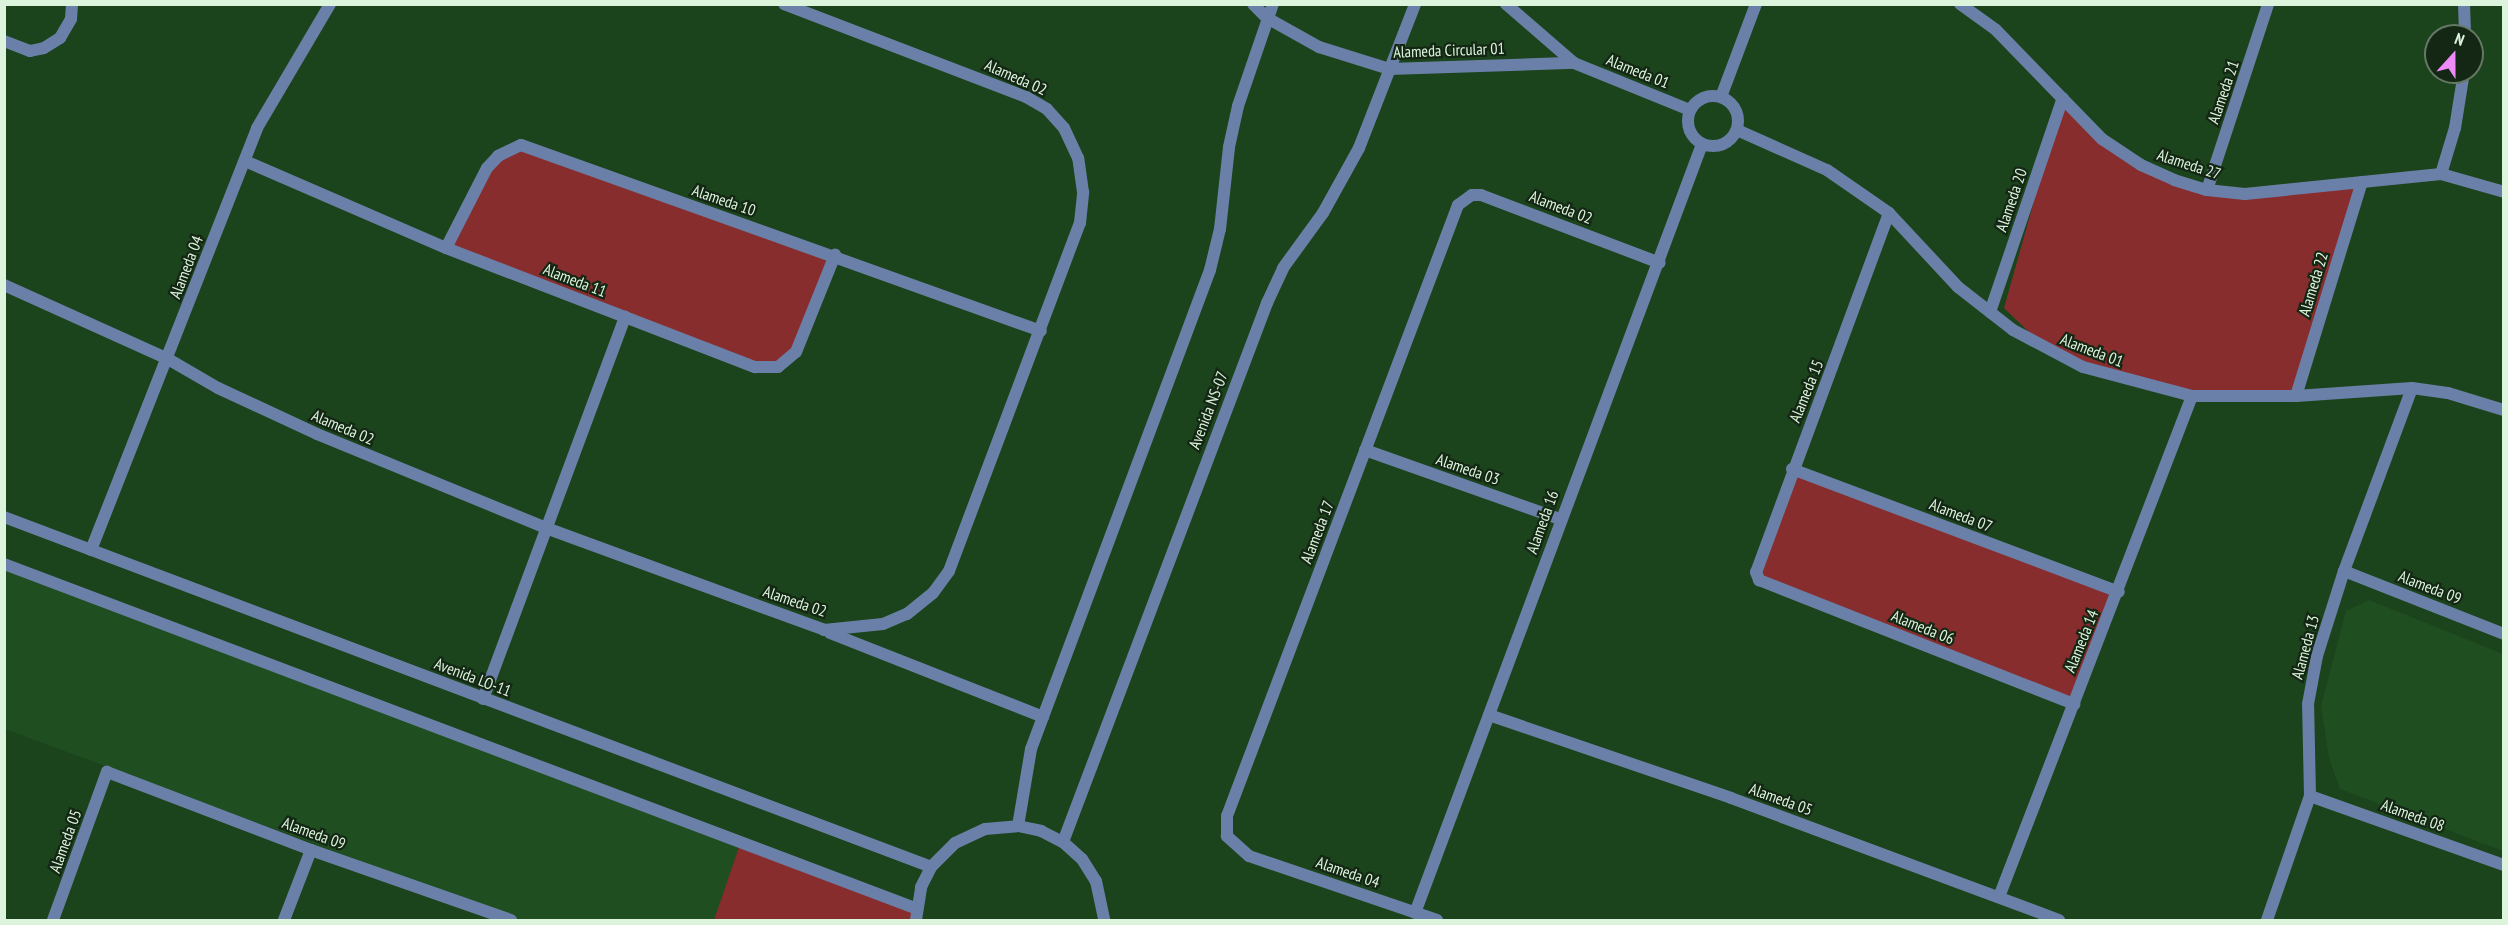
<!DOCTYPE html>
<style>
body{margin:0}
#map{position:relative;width:2508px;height:925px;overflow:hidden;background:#1b441c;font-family:"PT Sans Narrow",sans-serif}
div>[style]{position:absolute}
.built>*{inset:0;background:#1f4e21}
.green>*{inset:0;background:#872d2d}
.minor>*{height:12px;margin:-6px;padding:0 6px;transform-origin:6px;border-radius:6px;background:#6b80a9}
.minor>.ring{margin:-6px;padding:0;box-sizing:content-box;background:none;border:12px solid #6b80a9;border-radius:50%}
.tertiary>*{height:12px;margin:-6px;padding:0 6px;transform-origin:6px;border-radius:6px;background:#6b80a9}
span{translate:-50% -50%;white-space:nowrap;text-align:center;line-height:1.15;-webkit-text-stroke:4.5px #142614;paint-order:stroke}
.street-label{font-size:16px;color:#ddf4dc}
.frame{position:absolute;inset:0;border:6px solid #ddf4dc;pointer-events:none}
.north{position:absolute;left:2424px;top:24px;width:60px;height:60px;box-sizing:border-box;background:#142614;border:2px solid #647864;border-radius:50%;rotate:21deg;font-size:16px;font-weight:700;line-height:24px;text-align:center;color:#ddf4dc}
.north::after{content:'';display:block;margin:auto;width:21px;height:27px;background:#ee8bf8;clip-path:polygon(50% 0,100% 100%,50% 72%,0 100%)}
</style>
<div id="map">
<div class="built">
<div style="clip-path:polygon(4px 561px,741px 841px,714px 920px,520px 920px,5px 729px)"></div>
<div style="clip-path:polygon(2369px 600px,2503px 654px,2503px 851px,2340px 789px,2329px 758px,2321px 706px,2346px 611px)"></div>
</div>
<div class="green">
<div style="clip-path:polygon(2063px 98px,2122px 152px,2207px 190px,2362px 182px,2296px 396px,2192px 396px,2048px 350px,2004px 308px)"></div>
<div style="clip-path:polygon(535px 148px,835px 255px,796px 352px,768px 368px,446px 248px,498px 156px)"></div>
<div style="clip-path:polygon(1792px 469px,2119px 592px,2074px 704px,1759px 580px)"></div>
<div style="clip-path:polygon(741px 841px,915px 908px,918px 920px,714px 920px)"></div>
</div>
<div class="minor">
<div style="left:1253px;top:4px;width:20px;rotate:45deg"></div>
<div style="left:1267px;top:18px;width:60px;rotate:29.1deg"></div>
<div style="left:1319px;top:47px;width:73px;rotate:17.4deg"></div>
<div style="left:1389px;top:69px;width:185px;rotate:-1.9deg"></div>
<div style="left:1506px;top:4px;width:90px;rotate:40.9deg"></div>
<div style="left:1574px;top:63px;width:125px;rotate:22.1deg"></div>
<div style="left:1960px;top:4px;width:44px;rotate:35.8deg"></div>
<div style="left:1996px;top:30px;width:152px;rotate:45.8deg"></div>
<div style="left:2102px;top:139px;width:47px;rotate:33.7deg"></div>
<div style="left:2141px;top:165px;width:36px;rotate:24deg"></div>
<div style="left:2174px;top:180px;width:34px;rotate:17deg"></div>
<div style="left:2207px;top:190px;width:38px;rotate:6deg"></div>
<div style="left:2245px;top:194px;width:197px;rotate:-5.8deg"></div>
<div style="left:2441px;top:174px;width:66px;rotate:15.9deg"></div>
<div style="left:2464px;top:4px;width:32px;rotate:88deg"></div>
<div style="left:4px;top:41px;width:28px;rotate:21deg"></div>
<div style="left:30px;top:51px;width:14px;rotate:-12deg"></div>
<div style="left:44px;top:48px;width:19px;rotate:-32deg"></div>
<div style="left:60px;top:38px;width:22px;rotate:-60deg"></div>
<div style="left:71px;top:19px;width:15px;rotate:-86deg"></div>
<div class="ring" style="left:1688px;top:96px;width:38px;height:38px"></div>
<div style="left:1721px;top:97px;width:99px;rotate:-69.4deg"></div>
<div style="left:1737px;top:130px;width:98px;rotate:24deg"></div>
<div style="left:1827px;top:170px;width:75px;rotate:34.7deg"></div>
<div style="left:1889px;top:213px;width:101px;rotate:47deg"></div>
<div style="left:1958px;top:287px;width:41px;rotate:38deg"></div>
<div style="left:1990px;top:312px;width:29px;rotate:38deg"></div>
<div style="left:2013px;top:330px;width:79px;rotate:27.9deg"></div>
<div style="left:2083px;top:367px;width:113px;rotate:14.9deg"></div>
<div style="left:2192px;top:396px;width:104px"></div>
<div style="left:2296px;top:396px;width:116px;rotate:-3.9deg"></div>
<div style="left:2412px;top:388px;width:36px;rotate:8deg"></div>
<div style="left:2448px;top:393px;width:59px;rotate:16.9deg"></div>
<div style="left:245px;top:161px;width:219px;rotate:23.4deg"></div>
<div style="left:446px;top:248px;width:331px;rotate:21.1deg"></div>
<div style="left:755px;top:367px;width:23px"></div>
<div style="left:778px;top:367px;width:23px;rotate:-40deg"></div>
<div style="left:796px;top:352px;width:105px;rotate:-68.1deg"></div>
<div style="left:2441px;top:174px;width:48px;rotate:-73.1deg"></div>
<div style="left:2455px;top:128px;width:57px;rotate:-80.9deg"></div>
<div style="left:2207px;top:190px;width:196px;rotate:-71.8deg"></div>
<div style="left:1889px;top:213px;width:383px;rotate:110.3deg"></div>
<div style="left:1756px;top:572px;width:9px;rotate:69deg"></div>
<div style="left:1759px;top:580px;width:339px;rotate:21.5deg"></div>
<div style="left:446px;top:248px;width:90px;rotate:-62.9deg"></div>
<div style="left:487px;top:168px;width:16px;rotate:-47deg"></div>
<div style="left:498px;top:156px;width:25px;rotate:-26deg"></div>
<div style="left:521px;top:145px;width:552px;rotate:19.68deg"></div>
<div style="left:4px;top:285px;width:180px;rotate:24.3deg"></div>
<div style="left:168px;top:359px;width:58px;rotate:30.1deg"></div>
<div style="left:218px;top:388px;width:109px;rotate:24.9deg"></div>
<div style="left:317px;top:434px;width:248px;rotate:22.3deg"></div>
<div style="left:546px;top:528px;width:296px;rotate:20.1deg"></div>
<div style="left:824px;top:630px;width:59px;rotate:-5.8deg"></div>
<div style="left:883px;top:624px;width:26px;rotate:-23deg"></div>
<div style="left:907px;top:614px;width:33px;rotate:-39deg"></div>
<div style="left:933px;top:593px;width:27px;rotate:-54deg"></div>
<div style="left:949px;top:571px;width:372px;rotate:-69.4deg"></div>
<div style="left:1080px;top:223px;width:31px;rotate:-84deg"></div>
<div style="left:1083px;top:192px;width:34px;rotate:-98deg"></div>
<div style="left:1078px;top:158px;width:33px;rotate:-115deg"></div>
<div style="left:1064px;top:128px;width:25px;rotate:-132deg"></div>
<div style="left:1047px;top:109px;width:24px;rotate:-150deg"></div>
<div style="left:1026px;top:97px;width:259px;rotate:-159deg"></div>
<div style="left:1990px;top:312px;width:226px;rotate:-71.2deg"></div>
<div style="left:2296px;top:396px;width:224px;rotate:-72.9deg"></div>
<div style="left:1365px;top:450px;width:207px;rotate:19.5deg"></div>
<div style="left:1792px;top:469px;width:349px;rotate:20.6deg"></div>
<div style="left:91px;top:550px;width:453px;rotate:-68.5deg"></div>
<div style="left:257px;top:128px;width:144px;rotate:-59.5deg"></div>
<div style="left:2344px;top:571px;width:172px;rotate:21.5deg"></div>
<div style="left:830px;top:633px;width:229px;rotate:21.5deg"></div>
<div style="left:483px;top:699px;width:408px;rotate:-69.6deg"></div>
<div style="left:1489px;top:715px;width:256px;rotate:18.9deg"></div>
<div style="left:1731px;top:798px;width:350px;rotate:20.4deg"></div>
<div style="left:2310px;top:796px;width:206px;rotate:19.6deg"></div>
<div style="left:1999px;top:897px;width:537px;rotate:-68.93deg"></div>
<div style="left:1415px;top:913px;width:821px;rotate:-69.53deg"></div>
<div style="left:53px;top:920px;width:158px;rotate:-70deg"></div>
<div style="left:107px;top:772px;width:218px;rotate:20.9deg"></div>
<div style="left:311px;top:850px;width:212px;rotate:19.3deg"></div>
<div style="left:284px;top:920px;width:75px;rotate:-68.9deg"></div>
<div style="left:1437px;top:920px;width:199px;rotate:-161.2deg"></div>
<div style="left:1249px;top:856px;width:30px;rotate:-138deg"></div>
<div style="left:1227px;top:836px;width:20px;rotate:-90deg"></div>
<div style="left:1227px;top:816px;width:653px;rotate:-69.29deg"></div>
<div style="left:1458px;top:205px;width:17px;rotate:-36deg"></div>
<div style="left:1472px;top:195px;width:9px"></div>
<div style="left:1481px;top:195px;width:191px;rotate:20.8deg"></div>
<div style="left:2267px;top:920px;width:131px;rotate:-70.9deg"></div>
<div style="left:2310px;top:796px;width:92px;rotate:-91.2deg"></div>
<div style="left:2308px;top:704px;width:49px;rotate:-79.4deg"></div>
<div style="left:2317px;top:656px;width:89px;rotate:-72.4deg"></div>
<div style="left:2344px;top:571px;width:195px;rotate:-69.6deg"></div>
</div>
<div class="tertiary">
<div style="left:4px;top:517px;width:991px;rotate:20.68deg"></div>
<div style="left:4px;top:564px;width:974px;rotate:20.69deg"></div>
<div style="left:1018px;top:826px;width:78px;rotate:-80.4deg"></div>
<div style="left:1031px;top:749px;width:511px;rotate:-69.51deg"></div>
<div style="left:1210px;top:270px;width:42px;rotate:-76.3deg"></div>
<div style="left:1220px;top:229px;width:82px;rotate:-83.7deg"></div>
<div style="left:1229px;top:147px;width:42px;rotate:-77.6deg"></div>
<div style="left:1238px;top:106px;width:108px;rotate:-71.1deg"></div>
<div style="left:1063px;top:842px;width:576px;rotate:-69.27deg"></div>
<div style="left:1267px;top:303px;width:38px;rotate:-65deg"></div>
<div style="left:1283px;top:268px;width:68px;rotate:-54deg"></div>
<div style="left:1323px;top:213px;width:74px;rotate:-61deg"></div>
<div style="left:1359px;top:148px;width:155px;rotate:-68.7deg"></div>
<div style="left:916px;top:920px;width:33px;rotate:-81deg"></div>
<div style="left:921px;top:887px;width:22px;rotate:-63deg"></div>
<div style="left:931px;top:867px;width:34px;rotate:-45deg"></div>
<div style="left:955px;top:843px;width:33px;rotate:-25deg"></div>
<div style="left:985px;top:829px;width:33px;rotate:-5deg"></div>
<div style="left:1018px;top:826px;width:24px;rotate:12deg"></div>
<div style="left:1041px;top:831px;width:25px;rotate:27deg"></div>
<div style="left:1063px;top:842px;width:25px;rotate:42deg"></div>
<div style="left:1082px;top:859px;width:26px;rotate:58deg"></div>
<div style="left:1096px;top:881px;width:40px;rotate:78deg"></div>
</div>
<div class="street-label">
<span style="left:1449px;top:50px;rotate:-2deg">Alameda Circular 01</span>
<span style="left:1638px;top:71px;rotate:22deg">Alameda 01</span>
<span style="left:1016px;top:77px;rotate:24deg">Alameda 02</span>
<span style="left:2223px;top:92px;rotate:-71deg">Alameda 21</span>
<span style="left:2189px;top:164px;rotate:18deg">Alameda 27</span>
<span style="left:724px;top:200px;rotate:19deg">Alameda 10</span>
<span style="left:2011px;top:200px;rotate:-71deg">Alameda 20</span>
<span style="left:1561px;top:207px;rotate:21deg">Alameda 02</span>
<span style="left:186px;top:267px;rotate:-69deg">Alameda 04</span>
<span style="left:575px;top:280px;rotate:21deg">Alameda 11</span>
<span style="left:2313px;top:284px;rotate:-73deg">Alameda 22</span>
<span style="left:2092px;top:350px;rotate:21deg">Alameda 01</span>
<span style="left:1806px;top:391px;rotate:-68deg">Alameda 15</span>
<span style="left:1208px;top:410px;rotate:-69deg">Avenida NS-07</span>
<span style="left:343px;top:427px;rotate:23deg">Alameda 02</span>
<span style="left:1468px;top:469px;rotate:19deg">Alameda 03</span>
<span style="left:1961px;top:515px;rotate:21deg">Alameda 07</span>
<span style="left:1542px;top:522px;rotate:-70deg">Alameda 16</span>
<span style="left:1317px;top:532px;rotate:-69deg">Alameda 17</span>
<span style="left:2430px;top:587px;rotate:21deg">Alameda 09</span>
<span style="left:795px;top:601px;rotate:19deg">Alameda 02</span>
<span style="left:1923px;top:627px;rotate:22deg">Alameda 06</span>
<span style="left:2081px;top:641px;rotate:-68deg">Alameda 14</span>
<span style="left:2305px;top:647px;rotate:-75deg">Alameda 13</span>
<span style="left:473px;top:677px;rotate:21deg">Avenida LO-11</span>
<span style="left:1781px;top:799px;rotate:20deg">Alameda 05</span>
<span style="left:2413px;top:815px;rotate:20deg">Alameda 08</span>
<span style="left:314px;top:833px;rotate:20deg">Alameda 09</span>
<span style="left:65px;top:841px;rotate:-70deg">Alameda 05</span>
<span style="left:1348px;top:872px;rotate:19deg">Alameda 04</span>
</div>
<div class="frame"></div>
<div class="north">N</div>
</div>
